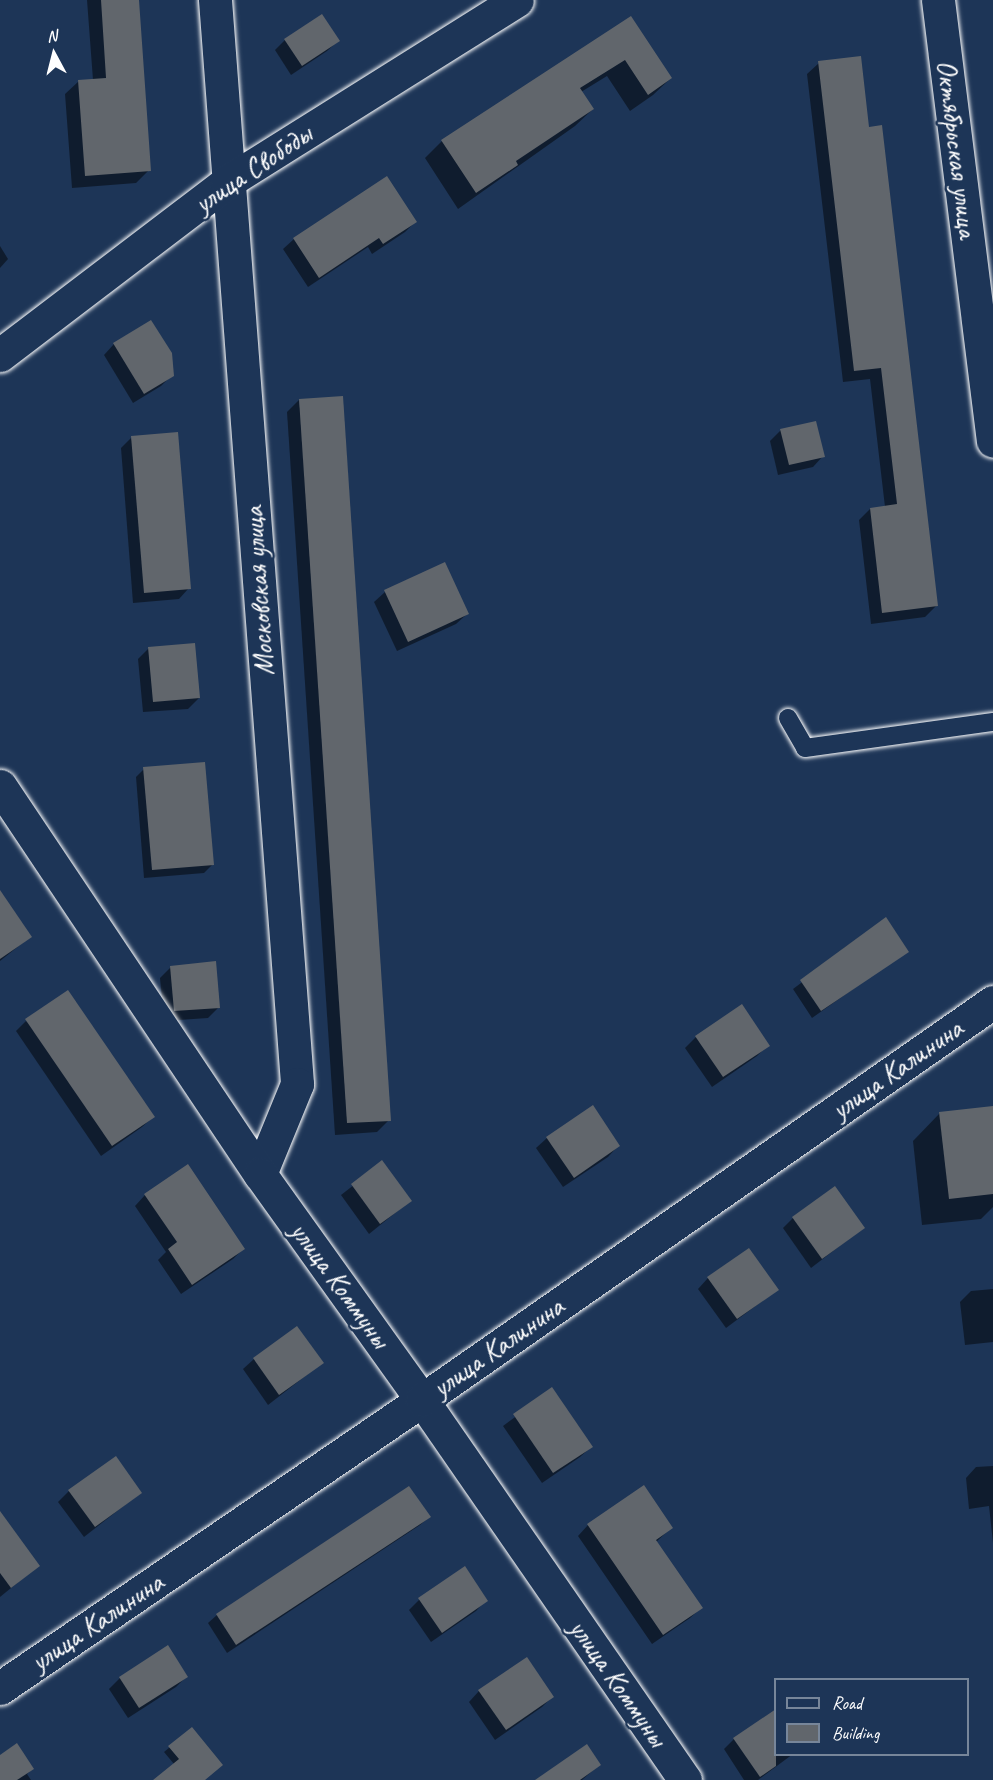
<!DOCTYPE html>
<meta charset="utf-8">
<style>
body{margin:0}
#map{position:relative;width:993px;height:1780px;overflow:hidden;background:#1d3557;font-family:Caveat,sans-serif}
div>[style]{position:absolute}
.shadow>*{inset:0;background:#0007}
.building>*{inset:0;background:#61666c}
.roads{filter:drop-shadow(0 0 2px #fff) drop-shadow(0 0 2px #fff)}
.service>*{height:18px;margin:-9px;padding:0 9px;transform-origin:9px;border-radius:9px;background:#1d3557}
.minor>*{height:33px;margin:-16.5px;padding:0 16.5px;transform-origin:16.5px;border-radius:16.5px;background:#1d3557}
.tertiary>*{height:33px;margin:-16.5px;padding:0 16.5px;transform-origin:16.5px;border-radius:16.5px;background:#1d3557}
span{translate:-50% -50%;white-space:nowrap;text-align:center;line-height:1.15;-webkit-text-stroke:5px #1d3557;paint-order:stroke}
.street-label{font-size:28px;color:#fff}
.legend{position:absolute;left:774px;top:1678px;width:195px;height:78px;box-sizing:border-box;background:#1d3557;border:2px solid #77869a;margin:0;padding:8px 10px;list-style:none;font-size:18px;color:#fff}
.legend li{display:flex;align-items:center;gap:12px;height:30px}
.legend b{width:30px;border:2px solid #77869a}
.north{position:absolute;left:24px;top:24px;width:60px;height:60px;-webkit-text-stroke:4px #1d3557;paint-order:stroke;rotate:353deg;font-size:16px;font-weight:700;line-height:24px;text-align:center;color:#fff}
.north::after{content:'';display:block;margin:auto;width:21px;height:27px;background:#fff;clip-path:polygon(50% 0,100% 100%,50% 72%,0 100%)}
</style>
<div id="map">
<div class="shadow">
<div style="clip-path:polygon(87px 0,138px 0,149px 170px,136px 183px,72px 188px,65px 94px,79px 81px,93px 80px)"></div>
<div style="clip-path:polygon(630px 18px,671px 78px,653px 95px,630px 111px,607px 76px,581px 92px,593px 109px,575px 126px,458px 209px,425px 158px,442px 141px)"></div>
<div style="clip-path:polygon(285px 40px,338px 41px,327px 51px,291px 75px,275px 50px)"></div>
<div style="clip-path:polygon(819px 63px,868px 128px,936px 606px,925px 617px,871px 624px,859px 520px,870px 509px,885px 507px,870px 379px,843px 382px,807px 74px)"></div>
<div style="clip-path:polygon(386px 178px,415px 222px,405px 232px,372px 254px,368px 247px,308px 287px,283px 249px,294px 239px)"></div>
<div style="clip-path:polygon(0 246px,8px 259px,0 268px)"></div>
<div style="clip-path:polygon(114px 344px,172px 375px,161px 386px,133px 403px,104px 355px)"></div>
<div style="clip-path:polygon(299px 400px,389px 1120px,377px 1132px,335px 1135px,287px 412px)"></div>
<div style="clip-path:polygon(781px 430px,823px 456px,813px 467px,778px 475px,770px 441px)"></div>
<div style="clip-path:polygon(131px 438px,189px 588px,179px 599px,133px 603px,121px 448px)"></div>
<div style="clip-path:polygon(385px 592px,467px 614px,456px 624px,397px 651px,374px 602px)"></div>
<div style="clip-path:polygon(149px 648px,199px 698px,188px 709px,143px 712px,138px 659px)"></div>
<div style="clip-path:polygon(144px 769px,213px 864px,204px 873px,144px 878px,136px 777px)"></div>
<div style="clip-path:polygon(0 893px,30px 937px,0 961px)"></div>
<div style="clip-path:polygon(885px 920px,907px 951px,812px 1018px,793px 989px,837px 956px,844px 948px)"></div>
<div style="clip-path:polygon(171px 967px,219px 1007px,208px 1018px,164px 1021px,160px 978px)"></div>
<div style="clip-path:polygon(26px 1021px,153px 1117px,142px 1127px,101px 1156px,16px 1031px)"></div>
<div style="clip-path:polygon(696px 1037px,768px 1045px,757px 1056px,712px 1087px,685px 1048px)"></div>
<div style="clip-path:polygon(993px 1107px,993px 1207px,981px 1219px,922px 1225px,913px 1141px,940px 1113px)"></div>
<div style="clip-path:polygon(547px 1138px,618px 1146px,608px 1157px,563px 1187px,536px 1148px)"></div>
<div style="clip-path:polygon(382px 1163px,410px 1201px,369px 1234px,341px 1195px)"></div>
<div style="clip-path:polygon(145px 1195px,243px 1249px,233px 1259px,181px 1294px,158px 1260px,166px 1252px,135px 1206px)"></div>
<div style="clip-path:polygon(793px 1218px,863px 1228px,811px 1268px,783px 1228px)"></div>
<div style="clip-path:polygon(708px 1278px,777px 1290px,726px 1328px,698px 1289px)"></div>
<div style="clip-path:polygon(993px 1289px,993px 1342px,965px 1345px,960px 1302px,971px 1291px)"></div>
<div style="clip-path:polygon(254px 1359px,322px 1363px,268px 1405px,243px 1369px)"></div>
<div style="clip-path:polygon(552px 1390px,591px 1447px,580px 1457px,542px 1483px,503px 1426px)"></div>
<div style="clip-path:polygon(993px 1466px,993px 1543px,989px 1506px,969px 1509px,966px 1478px,976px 1467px)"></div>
<div style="clip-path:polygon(69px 1491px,140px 1493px,84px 1537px,58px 1502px)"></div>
<div style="clip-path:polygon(429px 1517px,420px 1525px,227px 1653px,208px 1623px,217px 1615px)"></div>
<div style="clip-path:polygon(588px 1525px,671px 1528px,656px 1542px,701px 1608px,690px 1618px,652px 1644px,578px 1536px)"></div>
<div style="clip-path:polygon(0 1541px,38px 1566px,0 1597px)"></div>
<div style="clip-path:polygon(419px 1600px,486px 1600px,476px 1611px,431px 1642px,409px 1610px)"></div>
<div style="clip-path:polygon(167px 1647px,187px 1676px,176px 1687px,128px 1718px,109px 1689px,120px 1678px)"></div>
<div style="clip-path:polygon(479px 1691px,552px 1697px,542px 1707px,495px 1740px,469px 1702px)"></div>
<div style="clip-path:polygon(192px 1729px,203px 1780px,155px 1780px,174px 1764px,164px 1752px)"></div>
<div style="clip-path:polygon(734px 1739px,776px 1754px,793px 1754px,758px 1780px,744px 1780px,724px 1749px)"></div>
<div style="clip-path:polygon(0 1756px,32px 1769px,27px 1774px,31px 1780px,0 1780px)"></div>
<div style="clip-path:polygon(599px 1765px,582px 1780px,537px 1780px)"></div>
</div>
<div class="building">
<div style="clip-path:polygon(101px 0,139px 0,151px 171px,85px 176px,78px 80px,106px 78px)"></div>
<div style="clip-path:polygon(322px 14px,340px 41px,302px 66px,284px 39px)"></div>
<div style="clip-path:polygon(631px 16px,672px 78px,648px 95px,625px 60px,580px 88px,594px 109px,516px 161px,518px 165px,476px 193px,441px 140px)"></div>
<div style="clip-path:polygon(861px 56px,869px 127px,882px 125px,938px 606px,882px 613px,870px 508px,897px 504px,881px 368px,854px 371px,818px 61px)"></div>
<div style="clip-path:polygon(387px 176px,417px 222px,383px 244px,379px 238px,319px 278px,293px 238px)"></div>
<div style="clip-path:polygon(151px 320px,172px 353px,174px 376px,144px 394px,113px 343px)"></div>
<div style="clip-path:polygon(343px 396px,391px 1121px,347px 1123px,299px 399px)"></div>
<div style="clip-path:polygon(816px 421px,825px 457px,789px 465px,780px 429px)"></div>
<div style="clip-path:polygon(178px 432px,191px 589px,144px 593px,131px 436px)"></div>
<div style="clip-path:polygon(445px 562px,469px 614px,408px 642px,384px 590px)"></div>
<div style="clip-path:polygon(195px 643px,200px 698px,153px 702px,148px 647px)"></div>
<div style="clip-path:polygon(205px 762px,214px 865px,152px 870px,143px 767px)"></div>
<div style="clip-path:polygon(0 890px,32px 937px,0 959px)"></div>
<div style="clip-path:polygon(886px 917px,909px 952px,821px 1011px,800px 980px)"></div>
<div style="clip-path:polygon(216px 961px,220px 1008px,174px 1011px,170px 966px)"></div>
<div style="clip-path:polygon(68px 990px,155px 1117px,112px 1146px,25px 1019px)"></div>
<div style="clip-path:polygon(742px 1004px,770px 1046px,723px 1077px,695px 1036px)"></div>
<div style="clip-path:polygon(593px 1105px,620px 1146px,574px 1178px,546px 1137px)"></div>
<div style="clip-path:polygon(993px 1106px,993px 1194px,949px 1199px,939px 1112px)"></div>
<div style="clip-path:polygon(382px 1160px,412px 1201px,380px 1224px,351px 1184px)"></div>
<div style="clip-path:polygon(188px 1164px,245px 1249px,192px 1285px,168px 1249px,177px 1242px,144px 1194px)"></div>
<div style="clip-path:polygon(835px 1186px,865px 1228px,822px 1259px,792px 1217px)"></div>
<div style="clip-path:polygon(749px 1248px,779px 1290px,737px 1319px,707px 1277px)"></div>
<div style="clip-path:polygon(297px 1326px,324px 1363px,279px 1395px,253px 1358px)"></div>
<div style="clip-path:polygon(552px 1387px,593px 1447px,553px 1473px,513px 1414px)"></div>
<div style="clip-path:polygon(116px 1456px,142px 1493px,95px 1527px,68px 1490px)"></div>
<div style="clip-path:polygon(644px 1485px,673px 1528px,656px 1540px,703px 1608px,663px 1635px,587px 1524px)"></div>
<div style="clip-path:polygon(409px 1486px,431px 1517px,236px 1645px,216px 1614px)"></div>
<div style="clip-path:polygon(0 1511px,40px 1566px,11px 1588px,0 1573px)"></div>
<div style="clip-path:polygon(465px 1566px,488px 1601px,442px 1633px,418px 1598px)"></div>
<div style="clip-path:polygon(168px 1645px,188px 1677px,139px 1708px,119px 1677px)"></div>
<div style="clip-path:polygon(527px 1657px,554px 1697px,506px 1730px,478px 1690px)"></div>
<div style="clip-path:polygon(776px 1709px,776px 1766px,760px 1777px,733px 1738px)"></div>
<div style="clip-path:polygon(192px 1727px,223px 1765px,205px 1780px,153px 1780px,179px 1759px,168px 1746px)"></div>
<div style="clip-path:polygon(17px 1743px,34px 1769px,17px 1780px,0 1780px,0 1755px)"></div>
<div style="clip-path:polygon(587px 1744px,601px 1765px,580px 1780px,535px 1780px)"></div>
</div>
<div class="roads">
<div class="service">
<div style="left:788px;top:718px;width:34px;rotate:60deg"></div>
<div style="left:805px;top:748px;width:190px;rotate:-7.9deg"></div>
</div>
<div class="minor">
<div style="left:215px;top:0;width:1087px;rotate:85.67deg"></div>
<div style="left:297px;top:1084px;width:97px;rotate:112.3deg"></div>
<div style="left:938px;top:0;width:444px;rotate:82.9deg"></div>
<div style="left:0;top:786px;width:467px;rotate:56.2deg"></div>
<div style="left:260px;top:1174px;width:278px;rotate:54.4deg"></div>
<div style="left:422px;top:1400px;width:462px;rotate:55.3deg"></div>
<div style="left:0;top:1688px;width:511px;rotate:-34.31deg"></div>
<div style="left:422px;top:1400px;width:696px;rotate:-34.88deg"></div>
</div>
<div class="tertiary">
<div style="left:0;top:355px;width:285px;rotate:-37.3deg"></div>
<div style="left:227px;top:182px;width:342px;rotate:-32.1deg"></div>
</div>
</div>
<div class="street-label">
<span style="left:957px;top:149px;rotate:83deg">Октябрьская улица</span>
<span style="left:253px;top:169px;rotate:-34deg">улица Свободы</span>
<span style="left:259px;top:591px;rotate:-94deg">Московская улица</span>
<span style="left:897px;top:1069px;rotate:-35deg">улица Калинина</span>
<span style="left:340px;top:1285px;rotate:54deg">улица Коммуны</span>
<span style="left:498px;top:1347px;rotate:-35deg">улица Калинина</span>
<span style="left:97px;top:1622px;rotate:-34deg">улица Калинина</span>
<span style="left:618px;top:1683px;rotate:55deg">улица Коммуны</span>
</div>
<ul class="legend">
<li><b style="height:8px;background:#1d3557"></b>Road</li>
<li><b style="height:16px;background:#61666c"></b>Building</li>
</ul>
<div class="north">N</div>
</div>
